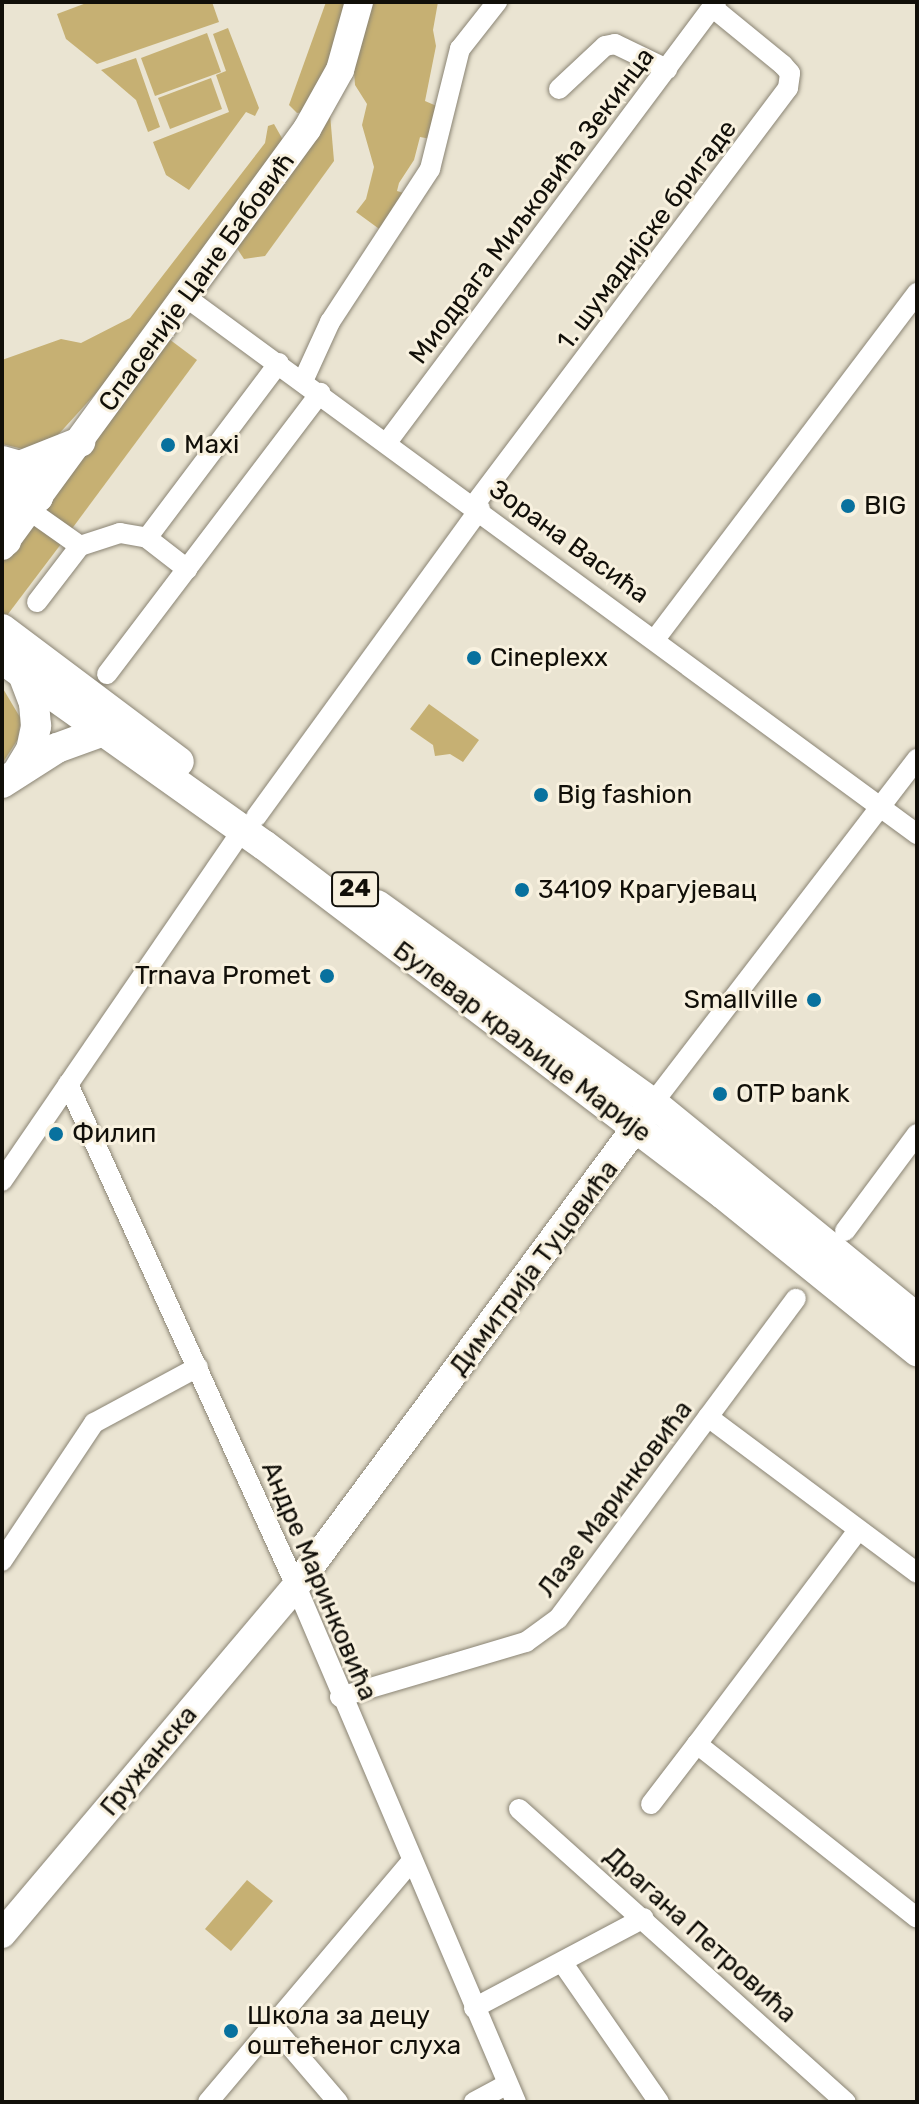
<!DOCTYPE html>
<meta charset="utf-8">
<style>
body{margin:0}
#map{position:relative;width:919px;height:2104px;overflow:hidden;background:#eae4d2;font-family:Rubik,sans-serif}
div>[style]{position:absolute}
.green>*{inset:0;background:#c6b073}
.roads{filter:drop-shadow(0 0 2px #8a8474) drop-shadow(0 0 2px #8a8474)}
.street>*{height:20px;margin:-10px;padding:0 10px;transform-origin:10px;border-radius:10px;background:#fff}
.secondary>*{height:28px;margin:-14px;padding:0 14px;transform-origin:14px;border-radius:14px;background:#fff}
.primary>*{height:30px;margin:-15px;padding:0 15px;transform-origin:15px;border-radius:15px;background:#fff}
.dots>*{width:22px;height:22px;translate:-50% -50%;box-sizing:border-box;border:4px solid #f8f1df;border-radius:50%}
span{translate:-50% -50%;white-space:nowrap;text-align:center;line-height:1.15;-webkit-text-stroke:6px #f8f1df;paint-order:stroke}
.shield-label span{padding:2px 6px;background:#f8f1df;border:2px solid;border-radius:6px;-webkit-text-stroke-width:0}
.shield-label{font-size:24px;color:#110f09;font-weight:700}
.street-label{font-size:26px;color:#110f09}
.poi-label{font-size:26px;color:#110f09}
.left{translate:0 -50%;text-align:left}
.right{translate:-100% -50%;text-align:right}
.frame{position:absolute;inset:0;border:4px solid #110f09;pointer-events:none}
</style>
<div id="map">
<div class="green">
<div style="clip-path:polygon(89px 2px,212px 2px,219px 22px,97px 64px,66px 39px,57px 14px)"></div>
<div style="clip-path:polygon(326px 2px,350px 2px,333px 59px,304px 112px,297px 113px,289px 105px)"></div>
<div style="clip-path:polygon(370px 2px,438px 2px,433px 30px,436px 46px,425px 101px,439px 107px,431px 139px,420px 137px,414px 160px,399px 183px,397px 191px,410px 195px,382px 231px,356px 212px,366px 199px,374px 167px,362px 125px,367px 104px,355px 85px,353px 59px)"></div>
<div style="clip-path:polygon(228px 28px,259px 108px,255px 116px,246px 112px,189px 190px,166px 175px,153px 142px,229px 112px,216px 75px,226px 71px,213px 34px)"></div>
<div style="clip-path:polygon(207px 33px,221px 72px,155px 96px,141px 58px)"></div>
<div style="clip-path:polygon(136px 58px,160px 127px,148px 132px,136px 100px,101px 70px)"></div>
<div style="clip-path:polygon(211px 78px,222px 109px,170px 129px,158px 98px)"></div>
<div style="clip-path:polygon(330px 114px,334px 161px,265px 256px,244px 259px,236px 247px)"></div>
<div style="clip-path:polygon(274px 124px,283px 140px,117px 370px,56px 437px,27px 450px,2px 444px,2px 360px,61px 339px,81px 343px,130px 318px,265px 143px,268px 126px)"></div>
<div style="clip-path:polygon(169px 339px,197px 360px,71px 530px,43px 509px)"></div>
<div style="clip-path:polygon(32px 523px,61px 544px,2px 622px,2px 562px)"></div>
<div style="clip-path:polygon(2px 687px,21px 719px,18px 739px,2px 764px)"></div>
<div style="clip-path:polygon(429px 704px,479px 740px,463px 762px,450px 754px,435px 756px,433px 745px,410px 729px)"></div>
<div style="clip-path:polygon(247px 1880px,273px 1901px,231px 1951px,205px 1929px)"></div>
</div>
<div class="roads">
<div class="street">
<div style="left:559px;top:89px;width:63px;rotate:-43.1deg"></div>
<div style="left:605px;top:46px;width:10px;rotate:-11deg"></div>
<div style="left:615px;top:44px;width:58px;rotate:25.7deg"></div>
<div style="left:187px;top:298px;width:906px;rotate:36.29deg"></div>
<div style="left:303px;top:381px;width:65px;rotate:-65.4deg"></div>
<div style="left:330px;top:322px;width:183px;rotate:-56.8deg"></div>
<div style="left:430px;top:169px;width:124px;rotate:-76deg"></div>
<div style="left:460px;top:49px;width:60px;rotate:-51.8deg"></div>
<div style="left:388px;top:441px;width:548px;rotate:-53.23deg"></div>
<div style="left:474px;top:505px;width:522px;rotate:-53.02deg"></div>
<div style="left:788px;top:88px;width:15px;rotate:-82deg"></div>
<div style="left:790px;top:73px;width:11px;rotate:-131deg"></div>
<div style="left:783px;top:65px;width:92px;rotate:-140.8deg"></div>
<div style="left:29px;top:510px;width:62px;rotate:35.2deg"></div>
<div style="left:80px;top:546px;width:42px;rotate:-18deg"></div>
<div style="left:120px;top:533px;width:27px;rotate:10deg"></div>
<div style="left:147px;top:538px;width:219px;rotate:-53deg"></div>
<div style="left:147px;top:538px;width:51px;rotate:37.8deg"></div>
<div style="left:37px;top:602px;width:71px;rotate:-52.5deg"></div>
<div style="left:656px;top:638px;width:433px;rotate:-52.9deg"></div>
<div style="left:107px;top:674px;width:353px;rotate:-52.8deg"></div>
<div style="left:256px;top:817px;width:381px;rotate:-54deg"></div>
<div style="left:68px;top:1084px;width:551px;rotate:65.57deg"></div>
<div style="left:296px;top:1586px;width:561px;rotate:66.91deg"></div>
<div style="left:653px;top:1103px;width:434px;rotate:-52.5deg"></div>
<div style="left:2px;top:1181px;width:425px;rotate:-55.6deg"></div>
<div style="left:845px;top:1231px;width:121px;rotate:-53.4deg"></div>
<div style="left:708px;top:1417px;width:261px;rotate:36.7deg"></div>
<div style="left:2px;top:1561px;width:166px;rotate:-56.3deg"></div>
<div style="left:94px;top:1423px;width:118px;rotate:-28.3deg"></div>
<div style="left:340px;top:1697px;width:194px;rotate:-16.5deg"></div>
<div style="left:526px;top:1642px;width:39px;rotate:-36deg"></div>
<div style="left:558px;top:1619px;width:399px;rotate:-53.4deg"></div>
<div style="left:697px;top:1744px;width:268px;rotate:-53deg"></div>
<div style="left:651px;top:1804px;width:76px;rotate:-52.5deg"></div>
<div style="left:697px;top:1744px;width:280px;rotate:38.3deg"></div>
<div style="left:519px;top:1809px;width:439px;rotate:41.9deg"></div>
<div style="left:564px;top:1965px;width:167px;rotate:55.3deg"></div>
<div style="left:474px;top:2008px;width:192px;rotate:-27.9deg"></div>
<div style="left:273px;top:2026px;width:100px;rotate:49.5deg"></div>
<div style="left:208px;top:2102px;width:316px;rotate:-49.8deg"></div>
<div style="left:474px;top:2102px;width:38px;rotate:-28deg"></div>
</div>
<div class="secondary">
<div style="left:2px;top:546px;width:517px;rotate:-53.82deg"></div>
<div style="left:307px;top:129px;width:68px;rotate:-60.8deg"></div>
<div style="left:340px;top:70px;width:71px;rotate:-74.4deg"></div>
<div style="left:2px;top:1934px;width:456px;rotate:-49.8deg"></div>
<div style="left:296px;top:1586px;width:591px;rotate:-53.46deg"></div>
</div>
<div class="primary">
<div style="left:2px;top:461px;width:19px;rotate:16deg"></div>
<div style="left:20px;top:466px;width:36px;rotate:60deg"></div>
<div style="left:38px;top:497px;width:24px;rotate:-178deg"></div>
<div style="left:14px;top:496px;width:16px;rotate:-137deg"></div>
<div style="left:20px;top:466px;width:65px;rotate:-21.8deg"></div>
<div style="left:5px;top:492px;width:49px;rotate:88.8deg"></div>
<div style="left:2px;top:629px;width:221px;rotate:36.9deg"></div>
<div style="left:2px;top:659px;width:321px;rotate:35.4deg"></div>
<div style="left:264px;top:845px;width:577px;rotate:37.25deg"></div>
<div style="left:723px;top:1194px;width:250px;rotate:39deg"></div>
<div style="left:17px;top:773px;width:27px;rotate:-59deg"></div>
<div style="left:31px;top:750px;width:25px;rotate:-78deg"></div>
<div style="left:36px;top:726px;width:23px;rotate:-95deg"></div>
<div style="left:34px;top:703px;width:30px;rotate:-111deg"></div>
<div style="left:2px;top:783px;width:65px;rotate:-32.5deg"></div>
<div style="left:57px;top:748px;width:47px;rotate:-20deg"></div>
<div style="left:377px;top:905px;width:340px;rotate:35.7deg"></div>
<div style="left:653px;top:1103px;width:340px;rotate:39.2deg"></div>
</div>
</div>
<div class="dots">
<div style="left:168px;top:445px;background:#08719e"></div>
<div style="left:848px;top:506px;background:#08719e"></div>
<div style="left:474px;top:658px;background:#08719e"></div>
<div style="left:541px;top:795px;background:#08719e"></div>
<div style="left:522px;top:890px;background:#08719e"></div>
<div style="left:327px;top:976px;background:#08719e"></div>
<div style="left:814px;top:1000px;background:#08719e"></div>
<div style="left:720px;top:1094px;background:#08719e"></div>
<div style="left:56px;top:1134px;background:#08719e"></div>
<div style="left:231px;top:2031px;background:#08719e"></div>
</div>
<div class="shield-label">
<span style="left:355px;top:889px">24</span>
</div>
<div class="street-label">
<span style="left:532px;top:206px;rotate:-53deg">Миодрага Миљковића Зекинца</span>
<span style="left:647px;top:235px;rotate:-53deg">1. шумадијске бригаде</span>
<span style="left:197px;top:282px;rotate:-54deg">Спасеније Цане Бабовић</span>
<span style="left:569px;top:542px;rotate:36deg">Зорана Васића</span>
<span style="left:522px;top:1042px;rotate:37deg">Булевар краљице Марије</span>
<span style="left:534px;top:1268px;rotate:-53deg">Димитрија Туцовића</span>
<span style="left:615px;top:1499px;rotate:-53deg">Лазе Маринковића</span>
<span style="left:319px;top:1581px;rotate:67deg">Андре Маринковића</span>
<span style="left:149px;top:1761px;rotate:-50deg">Гружанска</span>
<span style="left:700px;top:1935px;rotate:42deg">Драгана Петровића</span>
</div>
<div class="poi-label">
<span class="left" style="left:184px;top:445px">Maxi</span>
<span class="left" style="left:864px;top:506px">BIG</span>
<span class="left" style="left:490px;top:658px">Cineplexx</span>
<span class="left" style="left:557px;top:795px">Big fashion</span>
<span class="left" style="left:538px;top:890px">34109 Крагујевац</span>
<span class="right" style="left:311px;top:976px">Trnava Promet</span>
<span class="right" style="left:798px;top:1000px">Smallville</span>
<span class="left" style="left:736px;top:1094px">OTP bank</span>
<span class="left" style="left:72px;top:1134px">Филип</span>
<span class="left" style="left:247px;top:2031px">Школа за децу<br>оштећеног слуха</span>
</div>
<div class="frame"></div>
</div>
